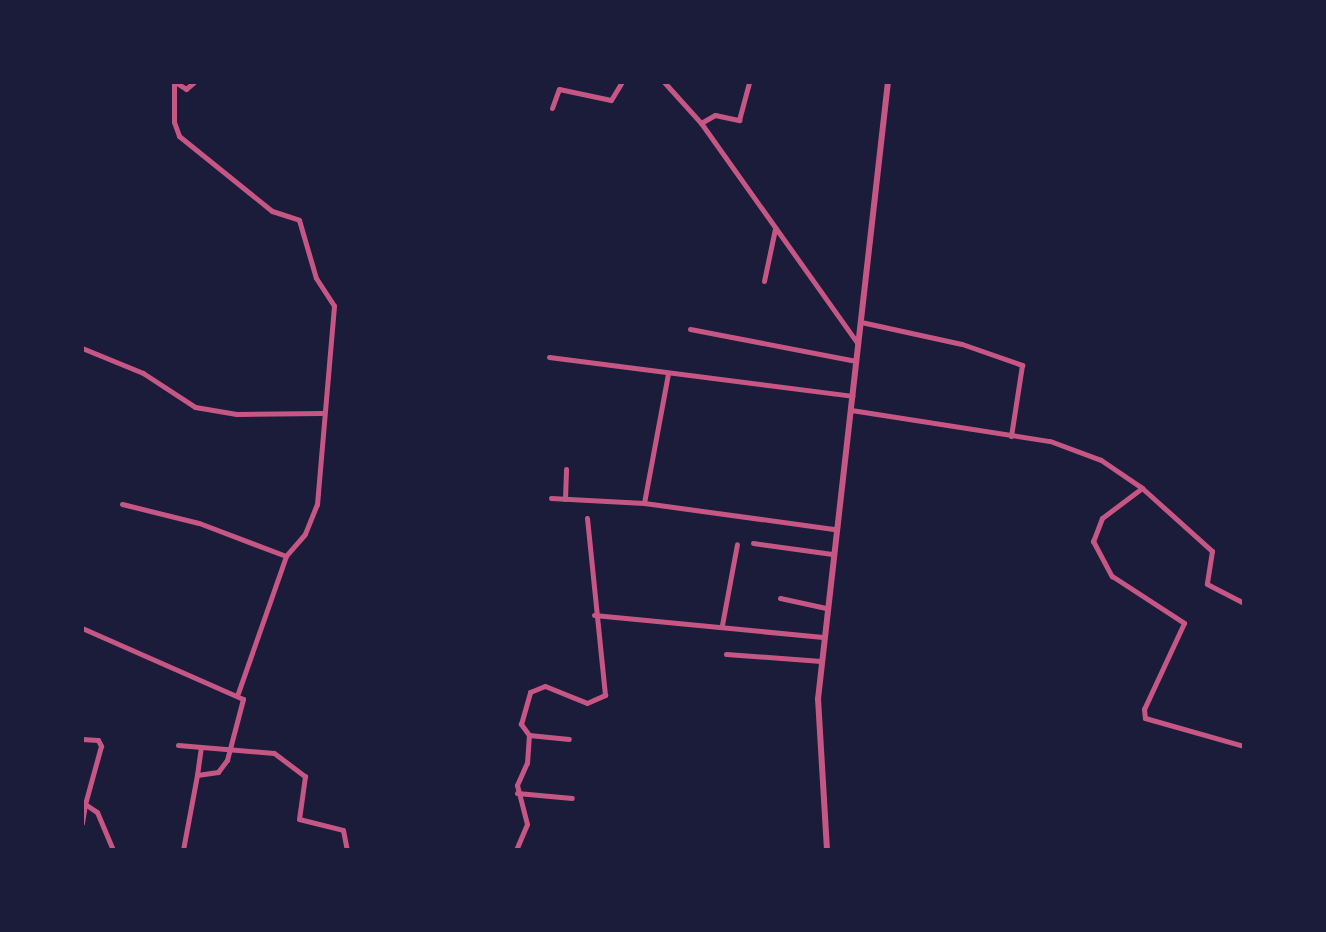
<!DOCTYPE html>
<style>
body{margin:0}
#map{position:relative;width:1326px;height:932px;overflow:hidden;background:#1b1b3a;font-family:"Open Sans",sans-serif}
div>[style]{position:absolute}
.minor>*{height:5px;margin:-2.5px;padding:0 2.5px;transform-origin:2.5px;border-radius:2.5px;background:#c65784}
.tertiary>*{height:6px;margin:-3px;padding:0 3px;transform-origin:3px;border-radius:3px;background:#c65784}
span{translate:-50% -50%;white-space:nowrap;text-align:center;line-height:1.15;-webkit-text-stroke:5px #1b1b3a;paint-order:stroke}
.frame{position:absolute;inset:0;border:84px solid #1b1b3a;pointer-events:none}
</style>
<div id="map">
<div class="minor">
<div style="left:174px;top:82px;width:40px;rotate:90deg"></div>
<div style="left:174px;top:122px;width:15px;rotate:70deg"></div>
<div style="left:179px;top:136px;width:119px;rotate:38.9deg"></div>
<div style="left:272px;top:211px;width:28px;rotate:18deg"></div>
<div style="left:299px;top:220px;width:60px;rotate:73.7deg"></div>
<div style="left:316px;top:278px;width:33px;rotate:57deg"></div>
<div style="left:334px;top:306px;width:199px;rotate:94.9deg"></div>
<div style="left:317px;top:504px;width:32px;rotate:112deg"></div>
<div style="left:305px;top:534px;width:29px;rotate:131deg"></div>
<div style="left:286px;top:556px;width:145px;rotate:109.3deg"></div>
<div style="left:175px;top:82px;width:13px;rotate:32deg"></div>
<div style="left:186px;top:89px;width:11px;rotate:-41deg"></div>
<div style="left:664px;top:82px;width:55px;rotate:47.9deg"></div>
<div style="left:701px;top:123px;width:271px;rotate:54.6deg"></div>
<div style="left:552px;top:108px;width:20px;rotate:-70deg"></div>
<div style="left:559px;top:89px;width:53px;rotate:11.9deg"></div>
<div style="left:611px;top:100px;width:21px;rotate:-59deg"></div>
<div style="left:701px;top:123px;width:16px;rotate:-30deg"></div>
<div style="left:715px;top:115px;width:25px;rotate:12deg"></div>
<div style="left:739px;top:120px;width:39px;rotate:-75deg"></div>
<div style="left:764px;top:281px;width:53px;rotate:-78.1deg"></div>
<div style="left:861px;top:322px;width:103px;rotate:12.3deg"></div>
<div style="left:962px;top:344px;width:64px;rotate:19.3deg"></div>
<div style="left:1022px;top:365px;width:72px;rotate:98.8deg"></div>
<div style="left:690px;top:329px;width:169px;rotate:10.9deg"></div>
<div style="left:82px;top:348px;width:66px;rotate:22.3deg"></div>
<div style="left:143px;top:373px;width:62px;rotate:33.2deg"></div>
<div style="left:195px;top:407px;width:42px;rotate:9.7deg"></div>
<div style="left:236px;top:414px;width:86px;rotate:-0.7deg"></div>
<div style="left:549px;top:357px;width:306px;rotate:7.3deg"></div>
<div style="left:851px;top:410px;width:201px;rotate:8.9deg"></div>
<div style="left:1050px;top:441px;width:54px;rotate:20.4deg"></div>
<div style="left:1101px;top:460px;width:50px;rotate:34.3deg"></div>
<div style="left:1142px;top:488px;width:94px;rotate:42deg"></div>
<div style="left:1212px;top:551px;width:33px;rotate:99deg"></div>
<div style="left:1207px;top:584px;width:42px;rotate:27.2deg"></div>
<div style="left:1142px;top:488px;width:50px;rotate:143.1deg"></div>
<div style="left:1102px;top:518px;width:25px;rotate:111deg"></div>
<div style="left:1093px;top:541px;width:40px;rotate:62deg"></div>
<div style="left:1112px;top:576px;width:86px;rotate:33.1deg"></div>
<div style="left:1184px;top:623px;width:95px;rotate:114.9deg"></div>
<div style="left:1144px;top:709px;width:9px;rotate:84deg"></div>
<div style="left:1145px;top:718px;width:103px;rotate:15.8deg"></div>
<div style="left:551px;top:498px;width:93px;rotate:3.1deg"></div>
<div style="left:644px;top:503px;width:193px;rotate:7.8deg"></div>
<div style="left:565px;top:499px;width:30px;rotate:-88deg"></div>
<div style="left:644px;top:503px;width:131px;rotate:-79.5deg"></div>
<div style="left:122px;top:504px;width:79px;rotate:13.9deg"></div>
<div style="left:199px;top:523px;width:93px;rotate:20.8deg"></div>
<div style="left:753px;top:543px;width:80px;rotate:7.9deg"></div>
<div style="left:780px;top:598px;width:47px;rotate:12.3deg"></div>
<div style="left:594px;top:615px;width:230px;rotate:5.5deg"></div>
<div style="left:722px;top:625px;width:82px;rotate:-79.5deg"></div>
<div style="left:82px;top:628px;width:176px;rotate:23.8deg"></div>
<div style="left:243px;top:699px;width:63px;rotate:104.7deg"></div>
<div style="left:227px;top:760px;width:15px;rotate:127deg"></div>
<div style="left:218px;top:772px;width:21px;rotate:172deg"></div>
<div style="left:197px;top:775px;width:76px;rotate:100.6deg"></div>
<div style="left:726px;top:654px;width:95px;rotate:4.2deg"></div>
<div style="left:529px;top:735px;width:40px;rotate:5.7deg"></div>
<div style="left:82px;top:739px;width:16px;rotate:4deg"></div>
<div style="left:98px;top:740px;width:7px;rotate:63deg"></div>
<div style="left:101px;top:746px;width:60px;rotate:105.4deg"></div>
<div style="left:85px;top:804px;width:14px;rotate:34deg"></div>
<div style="left:97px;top:812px;width:41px;rotate:67.2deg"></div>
<div style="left:178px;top:745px;width:96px;rotate:4.8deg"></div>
<div style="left:274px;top:753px;width:39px;rotate:37deg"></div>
<div style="left:305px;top:776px;width:43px;rotate:97.9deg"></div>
<div style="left:299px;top:819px;width:45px;rotate:14deg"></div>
<div style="left:343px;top:830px;width:20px;rotate:79deg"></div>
<div style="left:197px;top:775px;width:28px;rotate:-82deg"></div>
<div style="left:517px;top:793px;width:55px;rotate:5.2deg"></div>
<div style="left:1244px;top:805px;width:28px;rotate:90deg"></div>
<div style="left:82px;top:823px;width:19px;rotate:-81deg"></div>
<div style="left:516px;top:850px;width:28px;rotate:-67deg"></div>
<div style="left:527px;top:824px;width:40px;rotate:-104.4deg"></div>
<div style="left:517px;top:785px;width:24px;rotate:-66deg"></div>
<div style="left:527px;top:763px;width:28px;rotate:-86deg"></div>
<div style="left:529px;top:735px;width:14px;rotate:-126deg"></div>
<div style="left:521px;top:724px;width:33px;rotate:-74deg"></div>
<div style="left:530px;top:692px;width:16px;rotate:-22deg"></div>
<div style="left:545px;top:686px;width:45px;rotate:22deg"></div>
<div style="left:587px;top:703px;width:20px;rotate:-24deg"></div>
<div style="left:605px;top:695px;width:178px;rotate:-95.8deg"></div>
</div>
<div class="tertiary">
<div style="left:827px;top:850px;width:151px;rotate:-93.4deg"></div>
<div style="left:818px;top:699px;width:621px;rotate:-83.53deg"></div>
</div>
<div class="frame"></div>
</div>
